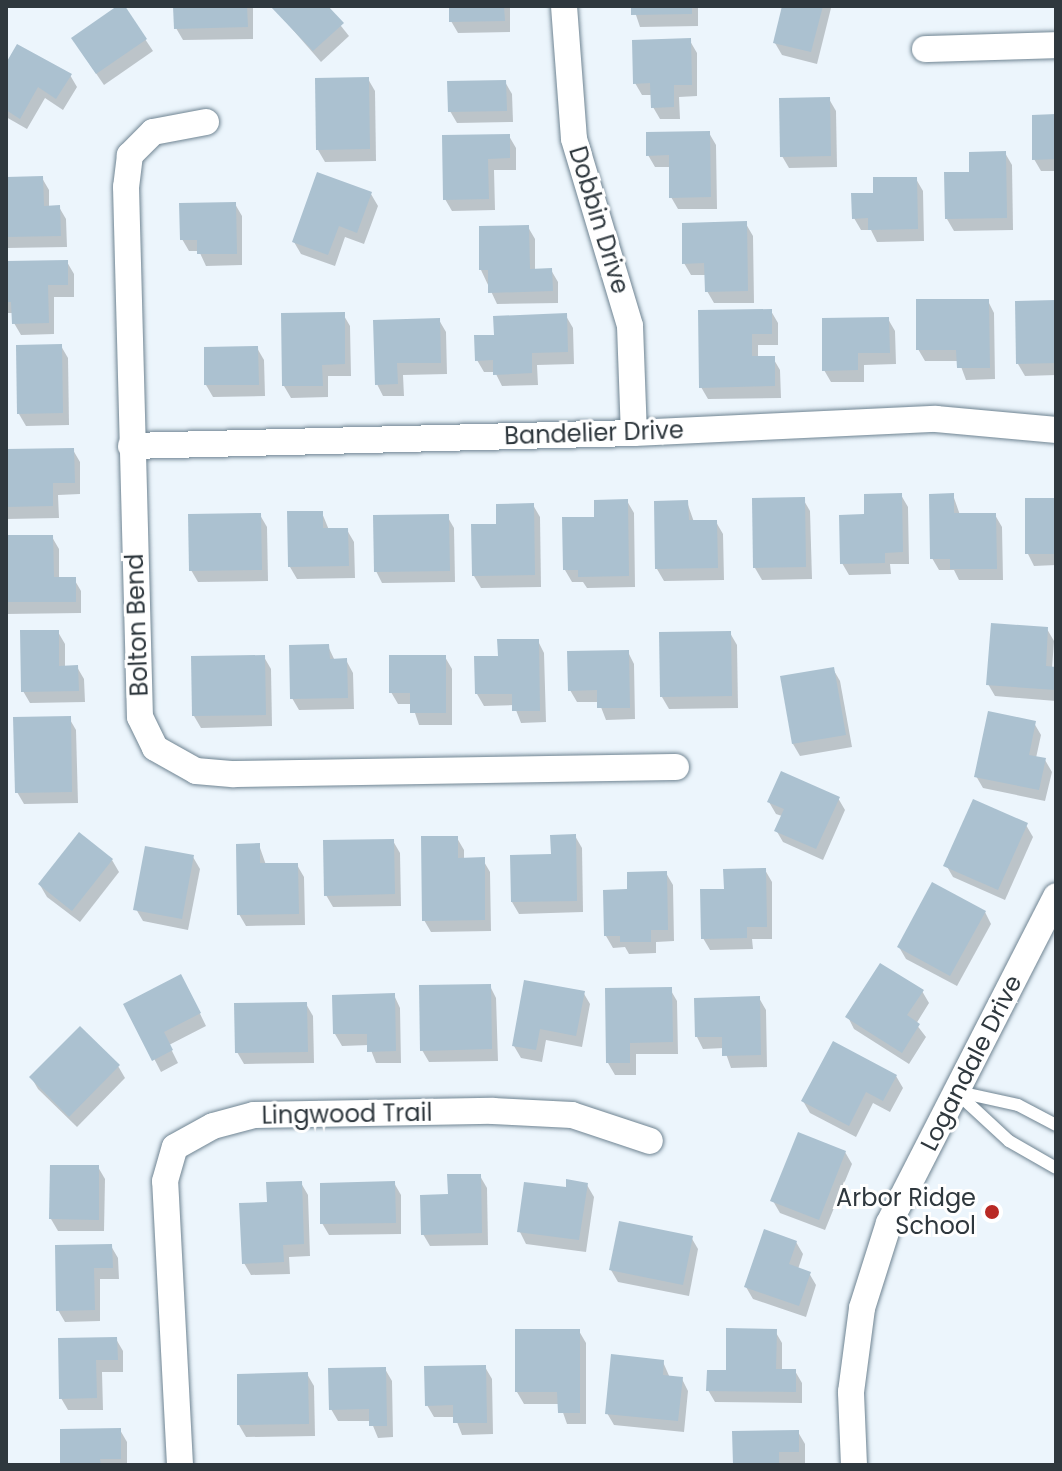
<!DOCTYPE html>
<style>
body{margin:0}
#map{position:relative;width:1062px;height:1471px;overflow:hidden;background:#ecf5fc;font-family:Poppins,sans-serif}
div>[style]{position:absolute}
.shadow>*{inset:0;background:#0003}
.building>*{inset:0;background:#abc1d0}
.roads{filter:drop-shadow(0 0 2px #6f8492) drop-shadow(0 0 2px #6f8492)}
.lane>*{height:12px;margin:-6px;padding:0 6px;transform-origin:6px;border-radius:6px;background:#fff}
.street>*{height:26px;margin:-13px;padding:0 13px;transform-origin:13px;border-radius:13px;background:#fff}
.dots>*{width:22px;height:22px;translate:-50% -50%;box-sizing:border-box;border:4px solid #fff;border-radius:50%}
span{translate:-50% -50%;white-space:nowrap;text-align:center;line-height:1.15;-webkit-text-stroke:6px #fff;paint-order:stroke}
.street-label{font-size:24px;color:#2f383e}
.poi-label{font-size:24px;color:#2f383e}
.right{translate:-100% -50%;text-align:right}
.frame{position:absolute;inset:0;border:8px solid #2f383e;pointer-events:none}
</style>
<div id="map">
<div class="shadow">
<div style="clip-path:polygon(123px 6px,153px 51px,104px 85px,80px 50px)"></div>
<div style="clip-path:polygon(175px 6px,253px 6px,253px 39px,183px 40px,176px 28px)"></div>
<div style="clip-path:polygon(272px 6px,325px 6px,349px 36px,321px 62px)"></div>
<div style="clip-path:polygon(451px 6px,510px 6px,510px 32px,458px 33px,451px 21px)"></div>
<div style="clip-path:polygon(633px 6px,698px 6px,698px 26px,640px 27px)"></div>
<div style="clip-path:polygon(784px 6px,831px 8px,817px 64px,782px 55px,775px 43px)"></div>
<div style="clip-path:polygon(690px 41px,697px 53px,697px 96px,679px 97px,680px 119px,660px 119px,653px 107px,653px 95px,642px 95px,635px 83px)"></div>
<div style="clip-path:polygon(6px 67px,70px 75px,77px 87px,63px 110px,45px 98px,27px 129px,6px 117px)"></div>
<div style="clip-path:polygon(368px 79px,375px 91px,376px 161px,325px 162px,318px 150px)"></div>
<div style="clip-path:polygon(505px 82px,512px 94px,513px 122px,457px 123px,450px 111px)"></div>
<div style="clip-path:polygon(829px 99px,836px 111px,837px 167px,789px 168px,782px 156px)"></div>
<div style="clip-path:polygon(1056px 116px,1056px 171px,1041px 171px,1034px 159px)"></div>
<div style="clip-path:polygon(709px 133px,716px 145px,717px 209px,678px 209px,671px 197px,671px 167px,655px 167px,648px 155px)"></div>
<div style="clip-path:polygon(509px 136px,516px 148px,516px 170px,494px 170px,495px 210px,452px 211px,445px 199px)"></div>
<div style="clip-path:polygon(1005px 153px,1012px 165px,1013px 230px,954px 231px,947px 219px,971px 174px)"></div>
<div style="clip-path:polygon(42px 178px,49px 190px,49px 208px,59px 207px,66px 219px,67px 247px,6px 248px,6px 179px)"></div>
<div style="clip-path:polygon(916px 179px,923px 191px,924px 241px,877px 242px,871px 230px,861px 230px,854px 218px,875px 195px)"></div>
<div style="clip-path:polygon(371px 194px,378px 206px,364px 244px,345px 237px,335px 266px,301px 254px,294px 242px)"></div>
<div style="clip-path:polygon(235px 204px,242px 216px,242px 265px,206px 266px,199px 251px,189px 251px,182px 239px)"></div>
<div style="clip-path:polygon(746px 224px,753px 236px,754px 303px,714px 303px,707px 291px,707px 275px,691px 275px,684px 263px)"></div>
<div style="clip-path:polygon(528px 227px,535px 239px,535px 270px,551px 270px,558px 282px,558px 303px,497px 304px,481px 270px)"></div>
<div style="clip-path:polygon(67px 262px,74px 274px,74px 297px,54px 297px,54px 334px,21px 335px,14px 323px,14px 313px,6px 313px,6px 263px)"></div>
<div style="clip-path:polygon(988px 301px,994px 313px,995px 379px,966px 380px,959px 361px,925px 361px,918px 349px)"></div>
<div style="clip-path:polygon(1056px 302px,1056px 375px,1025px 376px,1018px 364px)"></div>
<div style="clip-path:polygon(771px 311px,778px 323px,778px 345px,758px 345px,758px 358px,773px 358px,780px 370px,781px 398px,708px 399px,701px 387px)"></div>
<div style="clip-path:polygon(343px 314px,350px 326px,351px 376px,328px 376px,328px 397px,291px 398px,284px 386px)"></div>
<div style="clip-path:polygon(566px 316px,573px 328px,574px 364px,537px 365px,538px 385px,502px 386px,495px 372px,484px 372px,477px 360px,496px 337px)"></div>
<div style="clip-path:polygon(888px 319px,895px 331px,896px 364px,864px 365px,864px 382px,831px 382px,824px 370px)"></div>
<div style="clip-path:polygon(439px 320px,446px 332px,447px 374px,403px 375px,404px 396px,383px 396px,377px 384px,375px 322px)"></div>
<div style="clip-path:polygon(61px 346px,68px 358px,69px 425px,26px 426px,19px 414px)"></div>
<div style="clip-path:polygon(257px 348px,264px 360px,265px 396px,213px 397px,206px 385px)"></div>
<div style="clip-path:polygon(73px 450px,80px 462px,80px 494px,58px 495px,59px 518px,6px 519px,6px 451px)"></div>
<div style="clip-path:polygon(901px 495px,908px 507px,909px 564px,890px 564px,891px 574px,849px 575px,842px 563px,866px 516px)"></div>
<div style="clip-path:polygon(953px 495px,960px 515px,995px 515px,1002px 527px,1003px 580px,959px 580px,954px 570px,939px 570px,932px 558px)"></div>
<div style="clip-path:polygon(803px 499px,810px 511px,812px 579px,762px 580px,755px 568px)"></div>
<div style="clip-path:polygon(1056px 500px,1056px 565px,1034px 566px,1028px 554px)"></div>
<div style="clip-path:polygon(627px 501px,634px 513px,635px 587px,587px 588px,583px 582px,572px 582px,565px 570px,596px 519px)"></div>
<div style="clip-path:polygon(687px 502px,694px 522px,716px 522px,723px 534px,724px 580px,664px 581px,657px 569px)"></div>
<div style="clip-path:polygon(533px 505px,540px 517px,541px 587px,481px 588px,474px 576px,498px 526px)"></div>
<div style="clip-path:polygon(322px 513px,329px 530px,347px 530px,354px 542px,355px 578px,297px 579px,290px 567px)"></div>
<div style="clip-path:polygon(260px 515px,267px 527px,268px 581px,198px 582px,191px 570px)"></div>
<div style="clip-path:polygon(447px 516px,454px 528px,455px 582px,382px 583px,376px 571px)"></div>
<div style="clip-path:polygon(6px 537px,52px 537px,59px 549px,59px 579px,74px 579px,81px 591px,81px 613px,6px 614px)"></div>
<div style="clip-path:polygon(1047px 629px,1054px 641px,1052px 668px,1056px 669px,1056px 701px,995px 696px,988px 684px)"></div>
<div style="clip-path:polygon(58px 632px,65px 644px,65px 668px,77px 667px,84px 679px,85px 702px,30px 703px,23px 691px)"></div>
<div style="clip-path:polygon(730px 633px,737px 645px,738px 708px,669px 709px,662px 697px)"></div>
<div style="clip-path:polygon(538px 641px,544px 653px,546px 722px,521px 723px,514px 705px,484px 706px,477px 694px)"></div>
<div style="clip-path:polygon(328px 646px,335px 661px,346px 660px,353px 673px,354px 709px,299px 710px,292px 698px)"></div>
<div style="clip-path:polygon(628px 652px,634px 664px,635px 719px,606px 720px,599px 702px,577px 702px,570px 690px)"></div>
<div style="clip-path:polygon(264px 657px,271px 669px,272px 726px,201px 728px,194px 716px)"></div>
<div style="clip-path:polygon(445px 657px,452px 669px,452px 725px,419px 725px,412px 704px,398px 704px,391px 692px)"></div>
<div style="clip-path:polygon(833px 669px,840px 681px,852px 747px,800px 756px,793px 744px,782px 678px)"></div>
<div style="clip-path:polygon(69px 718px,76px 730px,78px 803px,24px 804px,17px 792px)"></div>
<div style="clip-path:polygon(1034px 723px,1041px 735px,1036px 758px,1045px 760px,1052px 772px,1045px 801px,983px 788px,976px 776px)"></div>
<div style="clip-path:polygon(838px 798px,845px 810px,823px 860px,783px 842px,776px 830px,782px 816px,776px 814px,769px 802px)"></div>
<div style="clip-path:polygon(1026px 825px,1033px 837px,1005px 900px,953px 877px,946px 865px)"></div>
<div style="clip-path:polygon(575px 836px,582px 848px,583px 912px,519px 914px,512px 902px)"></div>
<div style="clip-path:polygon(457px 838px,464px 850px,464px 860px,483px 860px,490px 872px,491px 931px,431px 932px,424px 920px)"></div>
<div style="clip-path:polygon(393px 841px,400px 853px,401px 906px,333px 907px,326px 895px)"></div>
<div style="clip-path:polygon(259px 845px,266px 865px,297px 865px,304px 877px,305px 925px,246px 926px,239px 914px)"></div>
<div style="clip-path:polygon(193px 857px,200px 869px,188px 930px,143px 921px,136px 909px)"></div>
<div style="clip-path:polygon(112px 860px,119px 872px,80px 922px,47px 897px,40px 885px)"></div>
<div style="clip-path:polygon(765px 870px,772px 882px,772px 939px,752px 939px,753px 949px,710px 950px,703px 938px,726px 891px)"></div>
<div style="clip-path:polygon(666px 873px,673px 885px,674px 941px,656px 942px,656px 953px,629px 954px,625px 947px,613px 948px,606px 936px,629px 891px)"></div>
<div style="clip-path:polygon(985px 912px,991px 924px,957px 986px,906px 959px,899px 947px)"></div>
<div style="clip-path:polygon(490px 986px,496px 998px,498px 1061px,429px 1062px,422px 1050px)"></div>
<div style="clip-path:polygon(188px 989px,206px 1026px,169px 1045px,178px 1063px,161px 1072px,126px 1004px)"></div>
<div style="clip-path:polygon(670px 989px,677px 1001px,678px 1054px,636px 1054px,636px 1075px,615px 1075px,608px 1063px)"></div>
<div style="clip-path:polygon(922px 991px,929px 1003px,916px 1024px,926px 1037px,909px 1064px,854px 1029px,848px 1017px)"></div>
<div style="clip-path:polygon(583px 992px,590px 1004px,582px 1047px,546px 1040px,542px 1062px,521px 1058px,514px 1046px)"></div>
<div style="clip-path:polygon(394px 995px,400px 1008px,401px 1063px,376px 1063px,369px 1045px,342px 1046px,335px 1034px)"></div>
<div style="clip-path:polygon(759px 998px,766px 1010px,767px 1067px,731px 1068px,724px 1048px,703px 1049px,697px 1037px)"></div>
<div style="clip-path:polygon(306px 1004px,313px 1016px,314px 1063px,244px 1064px,237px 1052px)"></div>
<div style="clip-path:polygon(118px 1066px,125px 1078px,77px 1127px,38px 1089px,31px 1077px)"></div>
<div style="clip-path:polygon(896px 1076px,903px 1088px,890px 1112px,873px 1103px,856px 1137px,810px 1113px,803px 1101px)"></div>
<div style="clip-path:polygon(845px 1152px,852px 1164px,825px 1230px,780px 1213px,773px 1201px)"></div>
<div style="clip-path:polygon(98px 1167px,105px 1179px,104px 1231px,58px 1231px,51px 1219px)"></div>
<div style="clip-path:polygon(480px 1176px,487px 1188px,488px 1245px,430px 1246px,423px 1234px,450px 1196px)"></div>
<div style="clip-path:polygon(301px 1183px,308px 1195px,310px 1256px,289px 1257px,290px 1274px,251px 1275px,244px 1263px,269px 1203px)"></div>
<div style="clip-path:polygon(394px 1183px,401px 1195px,401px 1234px,329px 1235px,322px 1223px)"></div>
<div style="clip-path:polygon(587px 1185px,594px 1197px,586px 1252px,526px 1244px,520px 1232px)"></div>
<div style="clip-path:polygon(691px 1237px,698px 1249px,689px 1296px,618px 1282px,611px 1270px)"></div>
<div style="clip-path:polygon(796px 1242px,803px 1254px,798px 1269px,809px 1273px,816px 1285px,806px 1317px,753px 1299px,746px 1287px)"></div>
<div style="clip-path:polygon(111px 1246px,118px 1258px,119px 1279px,100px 1279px,100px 1321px,65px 1322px,58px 1310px)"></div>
<div style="clip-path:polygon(579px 1331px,586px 1343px,586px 1424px,567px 1424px,560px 1404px,524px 1404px,517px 1392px)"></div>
<div style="clip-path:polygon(775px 1331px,782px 1343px,782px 1371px,795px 1371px,802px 1383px,802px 1403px,715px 1402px,708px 1390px)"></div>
<div style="clip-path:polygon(116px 1339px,123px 1351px,123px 1372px,102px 1372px,103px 1410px,68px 1410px,61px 1398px,60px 1340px)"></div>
<div style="clip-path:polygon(663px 1362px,670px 1378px,682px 1379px,688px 1391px,684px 1432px,614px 1425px,607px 1413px)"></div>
<div style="clip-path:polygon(485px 1367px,492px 1379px,493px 1434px,462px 1435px,455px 1417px,434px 1417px,427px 1405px)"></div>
<div style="clip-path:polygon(385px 1369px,392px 1381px,393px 1437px,378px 1438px,371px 1421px,338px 1421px,331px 1409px)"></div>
<div style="clip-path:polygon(307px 1374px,314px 1386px,315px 1436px,246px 1437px,239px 1425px)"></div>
<div style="clip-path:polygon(120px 1430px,127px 1442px,127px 1465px,62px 1465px)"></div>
<div style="clip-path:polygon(798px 1432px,805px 1444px,805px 1464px,735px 1465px)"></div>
</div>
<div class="building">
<div style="clip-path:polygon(117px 6px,125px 6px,147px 39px,96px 74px,71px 38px)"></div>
<div style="clip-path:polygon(173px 6px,247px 6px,248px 27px,174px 29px)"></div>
<div style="clip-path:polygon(270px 6px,328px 6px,344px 23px,313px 51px)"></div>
<div style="clip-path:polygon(449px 6px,504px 6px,505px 21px,449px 22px)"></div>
<div style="clip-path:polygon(631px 6px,692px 6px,692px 14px,631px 15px)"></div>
<div style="clip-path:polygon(782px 6px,823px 6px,811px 52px,773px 43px)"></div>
<div style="clip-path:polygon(691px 38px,692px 85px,674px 85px,674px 107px,651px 108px,650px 83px,633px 84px,632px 40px)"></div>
<div style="clip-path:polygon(17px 44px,72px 74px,56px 99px,38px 87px,20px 119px,6px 110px,6px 63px)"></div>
<div style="clip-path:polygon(369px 77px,370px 149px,316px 150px,315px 78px)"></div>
<div style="clip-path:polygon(506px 80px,507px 111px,448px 112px,447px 81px)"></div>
<div style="clip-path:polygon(830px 97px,831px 156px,780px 157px,779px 98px)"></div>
<div style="clip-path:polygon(1056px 114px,1056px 159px,1032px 160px,1032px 115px)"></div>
<div style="clip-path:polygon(710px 131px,711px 197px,669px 198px,669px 155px,646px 156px,646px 132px)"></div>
<div style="clip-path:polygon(510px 134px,510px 158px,488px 159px,489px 199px,443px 200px,442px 135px)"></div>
<div style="clip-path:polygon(1006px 151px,1007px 218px,945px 219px,944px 172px,969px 172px,969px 152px)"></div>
<div style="clip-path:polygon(317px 172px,372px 192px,357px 233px,339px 226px,328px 255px,292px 242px)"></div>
<div style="clip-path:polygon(43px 176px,44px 206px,60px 205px,61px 236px,6px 237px,6px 177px)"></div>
<div style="clip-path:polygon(873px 177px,917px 177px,918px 229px,868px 230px,868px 218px,852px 219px,851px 193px,873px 193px)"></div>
<div style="clip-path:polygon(236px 202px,237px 254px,197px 254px,197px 240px,180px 240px,179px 203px)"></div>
<div style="clip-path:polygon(747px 221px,748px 291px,705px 292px,704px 263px,682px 264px,682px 223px)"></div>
<div style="clip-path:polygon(529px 225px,530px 269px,552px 268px,553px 291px,488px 293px,488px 270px,479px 270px,479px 226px)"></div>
<div style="clip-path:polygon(68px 260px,68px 285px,48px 285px,49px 323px,12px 324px,11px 302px,6px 302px,6px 261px)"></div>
<div style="clip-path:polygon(916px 299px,989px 299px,990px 368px,957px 368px,956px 350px,916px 350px)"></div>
<div style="clip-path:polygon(1056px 300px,1056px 363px,1016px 364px,1015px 301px)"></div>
<div style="clip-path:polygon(772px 309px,772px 334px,752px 334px,752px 356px,775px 356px,775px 386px,699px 388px,698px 310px)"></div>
<div style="clip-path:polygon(345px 312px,345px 364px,322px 365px,323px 386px,282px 386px,281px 313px)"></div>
<div style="clip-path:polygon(567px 313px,568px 352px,532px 353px,532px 373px,493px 375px,493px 360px,475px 361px,474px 335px,494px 335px,493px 316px)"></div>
<div style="clip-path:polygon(889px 317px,890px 353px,858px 353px,858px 370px,822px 371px,822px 318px)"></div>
<div style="clip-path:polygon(440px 318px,441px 363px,397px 363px,398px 384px,375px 385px,373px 320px)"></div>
<div style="clip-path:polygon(62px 344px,63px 413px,17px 414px,16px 345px)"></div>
<div style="clip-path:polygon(258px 346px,259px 385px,204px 385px,204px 347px)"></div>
<div style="clip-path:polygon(74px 448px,75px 483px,53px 483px,53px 506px,6px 507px,6px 449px)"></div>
<div style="clip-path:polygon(902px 493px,903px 552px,885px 553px,885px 563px,840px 564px,839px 515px,864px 514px,864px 494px)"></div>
<div style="clip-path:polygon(954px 493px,954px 513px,996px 513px,997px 569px,950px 569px,950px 559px,930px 559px,929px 494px)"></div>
<div style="clip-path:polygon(805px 497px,806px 567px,753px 568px,752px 498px)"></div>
<div style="clip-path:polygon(1025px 498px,1056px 498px,1056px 554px,1025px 554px)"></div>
<div style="clip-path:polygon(628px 499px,629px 576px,578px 577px,578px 570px,563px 570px,562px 517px,594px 517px,594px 500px)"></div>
<div style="clip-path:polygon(688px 500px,689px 520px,717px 520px,718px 568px,655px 569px,654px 501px)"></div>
<div style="clip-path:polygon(534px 503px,535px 575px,472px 576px,471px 524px,496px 524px,496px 504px)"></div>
<div style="clip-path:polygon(287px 511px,323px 511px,323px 528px,348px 528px,349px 566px,288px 567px)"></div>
<div style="clip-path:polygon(261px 513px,262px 570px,189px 571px,188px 514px)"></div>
<div style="clip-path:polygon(449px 514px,450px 571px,374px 572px,373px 515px)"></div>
<div style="clip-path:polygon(6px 535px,53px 535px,54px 577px,76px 577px,76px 602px,6px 602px)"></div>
<div style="clip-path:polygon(991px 623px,1048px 627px,1046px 666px,1056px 667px,1056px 690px,986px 685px)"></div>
<div style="clip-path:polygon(20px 630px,59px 630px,59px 666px,78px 665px,79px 691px,21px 692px)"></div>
<div style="clip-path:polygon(731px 631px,732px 696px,660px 697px,659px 632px)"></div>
<div style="clip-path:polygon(497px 639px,539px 639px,540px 711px,512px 711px,512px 694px,475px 694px,474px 656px,498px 656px)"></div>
<div style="clip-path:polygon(329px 644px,330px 659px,347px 658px,348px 698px,290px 699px,289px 645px)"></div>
<div style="clip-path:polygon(629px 650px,630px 708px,597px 708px,597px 690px,568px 691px,567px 651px)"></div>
<div style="clip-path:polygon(265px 655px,266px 715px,192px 716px,191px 656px)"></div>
<div style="clip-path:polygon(389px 655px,446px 655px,446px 713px,410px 713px,410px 693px,389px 693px)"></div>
<div style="clip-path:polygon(834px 667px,846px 735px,792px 744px,780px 676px)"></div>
<div style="clip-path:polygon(988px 711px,1036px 721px,1029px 755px,1046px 758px,1039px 790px,974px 777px)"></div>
<div style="clip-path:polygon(71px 716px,72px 792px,15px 793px,13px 717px)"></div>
<div style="clip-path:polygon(781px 771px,840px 797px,816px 849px,774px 831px,784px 809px,767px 802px)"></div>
<div style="clip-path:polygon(973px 799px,1028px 823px,998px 890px,943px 866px)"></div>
<div style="clip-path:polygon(79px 832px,113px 859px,72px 911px,38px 884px)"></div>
<div style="clip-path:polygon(576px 834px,577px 901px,511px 902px,510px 855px,551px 854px,550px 835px)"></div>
<div style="clip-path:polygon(421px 836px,458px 836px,458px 858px,485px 857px,485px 920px,422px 921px)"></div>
<div style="clip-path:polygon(394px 839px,395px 894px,324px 896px,323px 840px)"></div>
<div style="clip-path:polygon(260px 843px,260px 863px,298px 863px,299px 914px,237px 915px,236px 844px)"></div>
<div style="clip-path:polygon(145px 846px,194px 855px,182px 919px,133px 910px)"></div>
<div style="clip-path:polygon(766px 868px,767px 927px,747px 927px,747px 938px,701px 939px,700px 889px,724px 889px,723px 869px)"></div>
<div style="clip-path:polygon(667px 871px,668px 930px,651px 930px,651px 942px,620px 942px,620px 936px,604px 936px,603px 890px,627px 889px,627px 872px)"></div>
<div style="clip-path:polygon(932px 882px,986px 911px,950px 976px,897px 947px)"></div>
<div style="clip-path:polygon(880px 963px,924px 990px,907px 1015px,920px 1024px,902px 1053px,845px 1017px)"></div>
<div style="clip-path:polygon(181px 974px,201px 1013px,164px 1032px,173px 1050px,152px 1061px,123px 1004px)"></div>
<div style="clip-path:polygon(524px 980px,585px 991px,576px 1036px,540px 1029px,536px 1050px,512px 1046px)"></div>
<div style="clip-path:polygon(491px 984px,492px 1049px,420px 1051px,419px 985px)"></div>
<div style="clip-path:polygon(672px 987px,673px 1042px,630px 1043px,630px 1063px,606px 1063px,605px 988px)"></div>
<div style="clip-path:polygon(395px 993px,396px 1051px,367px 1052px,367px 1034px,333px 1034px,332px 995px)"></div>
<div style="clip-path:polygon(760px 996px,761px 1055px,722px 1056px,722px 1037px,695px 1037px,694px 998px)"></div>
<div style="clip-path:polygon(307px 1002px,308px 1052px,235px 1053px,234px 1003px)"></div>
<div style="clip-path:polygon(80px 1026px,120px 1065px,69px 1117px,29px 1077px)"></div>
<div style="clip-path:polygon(833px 1041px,897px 1075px,883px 1101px,866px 1092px,849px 1126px,801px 1101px)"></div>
<div style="clip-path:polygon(798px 1132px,846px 1151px,819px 1220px,770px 1201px)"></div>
<div style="clip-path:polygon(50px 1165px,99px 1165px,99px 1220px,49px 1219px)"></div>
<div style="clip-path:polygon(447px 1174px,481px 1174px,482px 1233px,421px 1235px,420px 1195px,448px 1194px)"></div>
<div style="clip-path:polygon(566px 1179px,588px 1183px,579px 1240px,517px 1232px,524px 1182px,566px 1187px)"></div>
<div style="clip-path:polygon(302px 1181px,304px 1244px,283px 1245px,284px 1262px,242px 1264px,239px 1203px,267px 1202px,266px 1182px)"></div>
<div style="clip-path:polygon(395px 1181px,396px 1223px,320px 1224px,320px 1183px)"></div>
<div style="clip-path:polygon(619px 1221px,693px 1236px,683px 1285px,609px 1270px)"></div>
<div style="clip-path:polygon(764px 1229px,797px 1241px,789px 1264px,811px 1272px,799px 1306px,744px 1287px)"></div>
<div style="clip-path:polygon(112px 1244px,113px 1268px,94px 1268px,95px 1310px,56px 1311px,55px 1245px)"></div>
<div style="clip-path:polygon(726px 1328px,777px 1329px,776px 1369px,796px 1369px,796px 1392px,706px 1391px,707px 1370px,726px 1370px)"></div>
<div style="clip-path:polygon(515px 1329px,580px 1329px,580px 1413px,558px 1413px,557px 1392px,515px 1392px)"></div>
<div style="clip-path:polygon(117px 1337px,118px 1360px,96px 1360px,97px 1398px,59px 1399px,58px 1338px)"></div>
<div style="clip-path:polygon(611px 1354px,664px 1360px,663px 1375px,683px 1377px,678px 1421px,605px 1414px)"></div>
<div style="clip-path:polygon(486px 1365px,487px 1423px,453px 1423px,453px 1405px,425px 1406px,424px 1366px)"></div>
<div style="clip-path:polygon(386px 1367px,387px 1426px,369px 1426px,369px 1409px,329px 1410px,328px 1368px)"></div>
<div style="clip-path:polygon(308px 1372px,309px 1424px,237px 1425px,237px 1374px)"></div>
<div style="clip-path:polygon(121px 1428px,121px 1459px,100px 1459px,101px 1465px,60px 1465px,60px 1429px)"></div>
<div style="clip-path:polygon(799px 1430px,799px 1452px,779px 1452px,779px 1465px,733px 1465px,732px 1431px)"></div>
</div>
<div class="roads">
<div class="lane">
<div style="left:956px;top:1092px;width:72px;rotate:42.8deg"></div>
<div style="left:1009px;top:1141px;width:54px;rotate:29.9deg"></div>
<div style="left:959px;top:1092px;width:60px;rotate:12.4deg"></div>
<div style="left:1018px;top:1105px;width:43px;rotate:27.8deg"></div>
</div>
<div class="street">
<div style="left:564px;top:6px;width:133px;rotate:85.7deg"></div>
<div style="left:574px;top:139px;width:195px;rotate:73.3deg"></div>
<div style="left:630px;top:326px;width:107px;rotate:87.9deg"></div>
<div style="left:925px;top:49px;width:131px;rotate:-1.7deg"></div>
<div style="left:206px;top:122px;width:54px;rotate:169.3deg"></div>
<div style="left:153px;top:132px;width:33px;rotate:135deg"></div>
<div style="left:130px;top:155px;width:32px;rotate:97deg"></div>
<div style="left:126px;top:187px;width:530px;rotate:88.49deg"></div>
<div style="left:140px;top:717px;width:34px;rotate:64deg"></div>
<div style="left:155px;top:748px;width:47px;rotate:29.3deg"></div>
<div style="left:196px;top:771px;width:38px;rotate:5deg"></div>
<div style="left:234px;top:774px;width:442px;rotate:-0.9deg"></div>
<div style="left:131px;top:446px;width:503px;rotate:-1.48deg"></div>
<div style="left:634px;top:433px;width:302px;rotate:-2.7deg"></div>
<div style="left:936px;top:419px;width:121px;rotate:5.2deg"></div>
<div style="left:180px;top:1465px;width:284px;rotate:-93deg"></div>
<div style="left:165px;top:1181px;width:35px;rotate:-74deg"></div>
<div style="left:175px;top:1147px;width:43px;rotate:-28.9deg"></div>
<div style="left:213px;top:1126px;width:42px;rotate:-15deg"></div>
<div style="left:254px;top:1115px;width:239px;rotate:-1deg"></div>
<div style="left:493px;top:1111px;width:79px;rotate:2.9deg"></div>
<div style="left:572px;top:1115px;width:82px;rotate:18.4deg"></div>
<div style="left:854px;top:1465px;width:73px;rotate:-92.4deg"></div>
<div style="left:851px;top:1392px;width:85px;rotate:-82.5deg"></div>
<div style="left:862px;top:1308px;width:89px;rotate:-72.4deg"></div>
<div style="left:889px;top:1223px;width:367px;rotate:-62.9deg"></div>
</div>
</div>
<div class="dots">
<div style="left:992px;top:1212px;background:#b82924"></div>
</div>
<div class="street-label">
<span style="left:599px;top:220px;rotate:73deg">Dobbin Drive</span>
<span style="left:594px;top:433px;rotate:-2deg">Bandelier Drive</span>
<span style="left:137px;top:625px;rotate:-92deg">Bolton Bend</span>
<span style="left:971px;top:1063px;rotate:-63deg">Logandale Drive</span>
<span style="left:347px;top:1114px;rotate:-1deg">Lingwood Trail</span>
</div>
<div class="poi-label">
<span class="right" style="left:976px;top:1212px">Arbor Ridge<br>School</span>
</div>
<div class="frame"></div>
</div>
